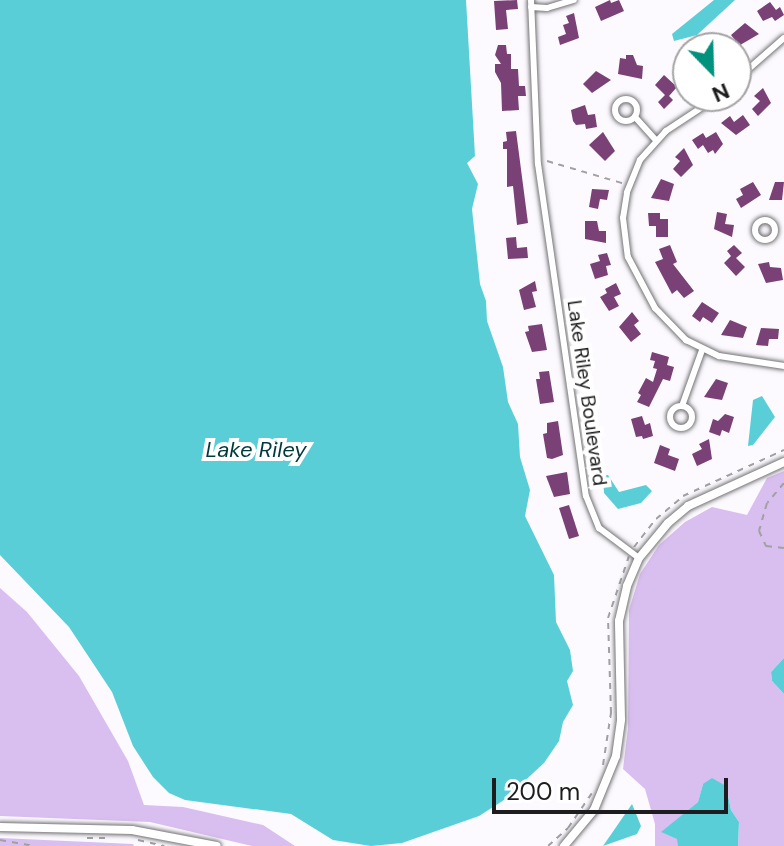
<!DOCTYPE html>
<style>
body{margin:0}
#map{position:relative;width:784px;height:846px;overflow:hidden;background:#fcfafe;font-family:"DM Sans",sans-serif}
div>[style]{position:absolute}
.green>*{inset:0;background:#d9bef0}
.water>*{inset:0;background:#5aced7}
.building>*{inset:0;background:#794175}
.path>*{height:2px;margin-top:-1px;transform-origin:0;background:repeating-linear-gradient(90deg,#a1a0a3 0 6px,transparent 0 12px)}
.roads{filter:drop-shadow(0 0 2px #737275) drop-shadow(0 0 2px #737275)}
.minor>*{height:6px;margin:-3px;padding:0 3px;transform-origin:3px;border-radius:3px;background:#fff}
.minor>.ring{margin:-3px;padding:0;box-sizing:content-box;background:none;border:6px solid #fff;border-radius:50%}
.tertiary>*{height:8px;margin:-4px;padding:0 4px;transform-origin:4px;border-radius:4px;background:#fff}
span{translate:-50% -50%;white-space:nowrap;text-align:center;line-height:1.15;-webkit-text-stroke:8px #fff;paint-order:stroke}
.street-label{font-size:20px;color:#1d1c1e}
.water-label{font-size:22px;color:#00393c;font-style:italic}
.north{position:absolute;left:672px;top:32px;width:80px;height:80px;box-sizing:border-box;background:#fff;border:2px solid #a5a4a5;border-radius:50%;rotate:157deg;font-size:22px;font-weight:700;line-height:32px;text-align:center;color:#1d1c1e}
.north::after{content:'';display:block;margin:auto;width:28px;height:36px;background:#01927e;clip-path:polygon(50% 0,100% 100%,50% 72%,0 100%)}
.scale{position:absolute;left:492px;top:778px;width:236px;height:36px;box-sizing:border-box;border:4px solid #1d1c1e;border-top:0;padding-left:10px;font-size:24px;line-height:28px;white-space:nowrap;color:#1d1c1e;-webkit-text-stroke:6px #fff;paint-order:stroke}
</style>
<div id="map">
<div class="green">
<div style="clip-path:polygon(784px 471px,784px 658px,771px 672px,772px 681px,784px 694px,784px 846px,738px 846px,739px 822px,731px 810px,726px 786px,703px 784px,698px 802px,662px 832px,678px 839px,678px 846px,655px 846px,655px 824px,645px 789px,623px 769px,628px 728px,629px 610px,640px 574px,659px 545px,685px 522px,712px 507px,747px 515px,767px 478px)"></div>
<div style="clip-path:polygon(0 588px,27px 612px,79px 676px,128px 761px,144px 805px,183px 807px,263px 825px,295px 846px,252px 846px,150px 822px,0 816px)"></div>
<div style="clip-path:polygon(0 838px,133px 844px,134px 846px,0 846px)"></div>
</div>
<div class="water">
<div style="clip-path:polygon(0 0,466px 0,475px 156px,467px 163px,478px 184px,472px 209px,480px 284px,486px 301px,487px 321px,503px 367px,508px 402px,518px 424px,520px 457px,530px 490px,525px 516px,554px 575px,556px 622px,570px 650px,573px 671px,567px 681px,573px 705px,563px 722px,559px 741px,544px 763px,504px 800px,479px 816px,402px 843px,371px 846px,333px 840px,291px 814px,185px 800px,169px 793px,153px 777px,133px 746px,112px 692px,69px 627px,0 555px)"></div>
<div style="clip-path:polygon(714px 0,735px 0,697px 35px,674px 41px,672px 34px)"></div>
<div style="clip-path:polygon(762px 396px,775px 417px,753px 445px,748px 446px,753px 400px)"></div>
<div style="clip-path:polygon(603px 475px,608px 475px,619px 492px,646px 485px,652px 491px,641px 503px,618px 509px,604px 493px)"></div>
<div style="clip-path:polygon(784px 658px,784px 694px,772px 681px,771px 672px)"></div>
<div style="clip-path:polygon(712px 778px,726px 786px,731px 810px,739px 822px,738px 846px,678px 846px,677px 839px,661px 832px,698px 802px,703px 784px)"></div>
<div style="clip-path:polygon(632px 804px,641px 826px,637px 834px,603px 846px)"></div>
</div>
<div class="building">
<div style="clip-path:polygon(517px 0,518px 9px,506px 10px,508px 29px,496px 30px,494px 1px)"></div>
<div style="clip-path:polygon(610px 0,611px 3px,619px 0,624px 11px,601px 21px,595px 7px)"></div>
<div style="clip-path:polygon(770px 2px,776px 10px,780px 7px,784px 15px,775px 21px,772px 17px,763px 21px,757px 11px)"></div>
<div style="clip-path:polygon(574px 13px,579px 38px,560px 45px,558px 37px,566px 34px,563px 25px,569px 23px,566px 16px)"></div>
<div style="clip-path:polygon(745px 23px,759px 34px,735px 48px,727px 48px,735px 40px,731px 35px)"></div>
<div style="clip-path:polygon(498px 45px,506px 45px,507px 54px,511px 54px,511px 69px,518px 69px,519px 86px,525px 86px,526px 96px,518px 96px,519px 110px,502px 111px,501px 83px,495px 72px,495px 64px,501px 64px,495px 55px)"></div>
<div style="clip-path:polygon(626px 55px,633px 55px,637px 65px,643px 66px,642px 79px,618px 74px,620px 58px,626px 59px)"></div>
<div style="clip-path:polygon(596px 71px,611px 80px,592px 93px,583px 84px)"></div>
<div style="clip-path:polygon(664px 75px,677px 87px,669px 96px,673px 100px,664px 109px,658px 102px,665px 95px,655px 85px)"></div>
<div style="clip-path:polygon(763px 88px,771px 103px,758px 116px,752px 109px,760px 101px,754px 96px)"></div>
<div style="clip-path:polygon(585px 105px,588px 115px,595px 114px,597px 127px,586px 129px,585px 124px,576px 125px,573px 121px,571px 110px)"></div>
<div style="clip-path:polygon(743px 115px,750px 125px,736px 135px,721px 123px,730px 116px,734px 122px)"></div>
<div style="clip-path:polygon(516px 131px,528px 223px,517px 225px,513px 186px,507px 187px,507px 149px,503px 149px,503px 142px,507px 141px,506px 132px)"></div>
<div style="clip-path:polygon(603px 132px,615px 151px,605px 161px,589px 145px)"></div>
<div style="clip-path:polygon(716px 132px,723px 144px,715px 154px,713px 150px,708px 153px,703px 145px,698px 149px,692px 140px,703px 133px,706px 138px)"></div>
<div style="clip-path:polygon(684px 148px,693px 165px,681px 177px,673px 169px,680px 161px,675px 157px)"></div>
<div style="clip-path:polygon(661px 179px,674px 184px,669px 201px,651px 198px)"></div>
<div style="clip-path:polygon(753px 182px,761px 195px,741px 208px,736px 199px,743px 195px,740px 189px)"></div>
<div style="clip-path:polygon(775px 182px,784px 182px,782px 200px,769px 200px)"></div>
<div style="clip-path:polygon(592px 189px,609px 190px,607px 200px,600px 199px,598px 209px,589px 207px)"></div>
<div style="clip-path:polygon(717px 212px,727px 214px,725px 224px,734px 225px,732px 237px,714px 229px)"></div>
<div style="clip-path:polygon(648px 213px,660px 213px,660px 219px,668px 219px,668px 237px,656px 237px,656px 226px,649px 226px)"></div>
<div style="clip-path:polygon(585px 221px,597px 221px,599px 231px,606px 231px,606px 243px,585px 239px)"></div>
<div style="clip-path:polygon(516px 237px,517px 248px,527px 247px,528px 258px,508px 259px,506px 238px)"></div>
<div style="clip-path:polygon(670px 245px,677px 262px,673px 264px,694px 291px,684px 298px,677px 290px,672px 294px,655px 262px,663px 259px,659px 249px)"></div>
<div style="clip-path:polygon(734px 245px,742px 253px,736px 258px,745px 267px,736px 276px,724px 263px,731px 256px,727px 251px)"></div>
<div style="clip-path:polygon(607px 253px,611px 265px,606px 266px,608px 275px,595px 279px,590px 264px,600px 261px,598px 255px)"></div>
<div style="clip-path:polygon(769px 262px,770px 267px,781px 268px,783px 280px,766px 283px,758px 264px)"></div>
<div style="clip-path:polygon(535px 281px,537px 291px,532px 292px,536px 307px,524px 310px,519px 290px)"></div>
<div style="clip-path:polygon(616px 283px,621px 294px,614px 297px,619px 306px,609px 311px,600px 297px,607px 293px,605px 289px)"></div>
<div style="clip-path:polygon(702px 302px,719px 313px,712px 323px,703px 317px,700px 322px,692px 316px)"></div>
<div style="clip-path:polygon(632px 312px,639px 321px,634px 325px,641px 334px,631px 342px,619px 327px)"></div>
<div style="clip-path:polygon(730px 320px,747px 327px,743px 338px,721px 335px)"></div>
<div style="clip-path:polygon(542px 324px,547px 350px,532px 352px,525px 332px,529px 331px,528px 326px)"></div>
<div style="clip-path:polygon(761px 328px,779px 329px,778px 339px,769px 339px,768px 346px,756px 345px)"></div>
<div style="clip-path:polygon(652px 352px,669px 357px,667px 365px,674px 367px,670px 381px,663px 379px,649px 407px,637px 402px,641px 395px,638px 393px,646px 378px,653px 382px,657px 369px,653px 368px,655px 361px,650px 360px)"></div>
<div style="clip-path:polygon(549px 371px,554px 402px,540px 404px,536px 379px,540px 379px,539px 372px)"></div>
<div style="clip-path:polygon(716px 379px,728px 383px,722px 400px,704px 397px)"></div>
<div style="clip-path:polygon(725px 414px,734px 417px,729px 433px,722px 430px,720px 436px,709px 432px,713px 419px,718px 421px)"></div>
<div style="clip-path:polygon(642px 416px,645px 425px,650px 423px,653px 436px,643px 439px,642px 436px,636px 437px,631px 419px)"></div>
<div style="clip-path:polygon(558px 421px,563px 455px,552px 459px,547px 458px,543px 434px,547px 433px,547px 423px)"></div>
<div style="clip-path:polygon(709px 439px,712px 459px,697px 466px,692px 454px,702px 449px,699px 444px)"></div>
<div style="clip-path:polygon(660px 445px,670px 449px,668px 455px,679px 459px,675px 471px,654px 463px)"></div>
<div style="clip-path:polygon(567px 472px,570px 494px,554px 497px,546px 476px)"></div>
<div style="clip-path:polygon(569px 505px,579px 536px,569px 539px,559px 508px)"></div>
</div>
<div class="path">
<div style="left:547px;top:161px;width:81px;rotate:16.4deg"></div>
<div style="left:784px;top:483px;width:26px;rotate:130deg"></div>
<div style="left:767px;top:503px;width:29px;rotate:106deg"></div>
<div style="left:759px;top:531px;width:17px;rotate:65deg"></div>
<div style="left:766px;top:546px;width:18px;rotate:6deg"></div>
<div style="left:634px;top:547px;width:36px;rotate:-52deg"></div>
<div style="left:656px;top:519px;width:35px;rotate:-40deg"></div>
<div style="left:683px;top:496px;width:111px;rotate:-24.5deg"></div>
<div style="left:603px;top:765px;width:53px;rotate:-81.3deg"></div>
<div style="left:611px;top:713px;width:95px;rotate:-91.8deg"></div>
<div style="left:608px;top:618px;width:65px;rotate:-71.3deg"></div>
<div style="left:87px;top:838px;width:21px"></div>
<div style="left:0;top:840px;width:35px;rotate:10deg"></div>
<div style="left:138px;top:840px;width:27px;rotate:13deg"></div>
<div style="left:548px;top:846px;width:27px;rotate:-42deg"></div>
<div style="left:568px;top:828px;width:42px;rotate:-55.6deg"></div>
</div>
<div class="roads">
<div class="minor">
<div style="left:531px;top:0;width:164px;rotate:87.6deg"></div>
<div style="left:538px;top:164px;width:335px;rotate:81.8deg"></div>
<div style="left:586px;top:496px;width:35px;rotate:68deg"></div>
<div style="left:599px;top:528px;width:50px;rotate:36.9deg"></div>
<div style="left:531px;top:7px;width:16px;rotate:4deg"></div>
<div style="left:547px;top:8px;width:28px;rotate:-17deg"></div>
<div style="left:736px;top:80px;width:64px;rotate:-41.2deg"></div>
<div style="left:719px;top:96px;width:64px;rotate:146.6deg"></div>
<div style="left:666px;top:131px;width:39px;rotate:132deg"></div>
<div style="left:640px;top:160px;width:35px;rotate:112deg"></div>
<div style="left:627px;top:193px;width:25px;rotate:99deg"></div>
<div style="left:623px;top:218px;width:39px;rotate:83deg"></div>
<div style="left:628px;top:257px;width:58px;rotate:62.1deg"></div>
<div style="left:655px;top:308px;width:45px;rotate:45.9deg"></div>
<div style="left:686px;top:340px;width:37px;rotate:26deg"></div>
<div style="left:719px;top:356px;width:66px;rotate:8.7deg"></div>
<div class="ring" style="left:615px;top:99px;width:16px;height:16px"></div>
<div style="left:635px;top:117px;width:31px;rotate:48deg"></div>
<div class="ring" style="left:755px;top:220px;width:14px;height:14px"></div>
<div style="left:682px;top:406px;width:59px;rotate:-70.3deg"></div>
<div class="ring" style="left:670px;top:406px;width:16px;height:16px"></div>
</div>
<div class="tertiary">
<div style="left:0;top:827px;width:132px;rotate:1.3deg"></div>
<div style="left:132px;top:830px;width:86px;rotate:10.7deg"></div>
<div style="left:564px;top:846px;width:47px;rotate:-50.2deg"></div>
<div style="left:594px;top:810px;width:58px;rotate:-67.8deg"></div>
<div style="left:616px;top:756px;width:37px;rotate:-82deg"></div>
<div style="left:621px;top:719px;width:98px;rotate:-91.2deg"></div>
<div style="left:619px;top:621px;width:36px;rotate:-77deg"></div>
<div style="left:627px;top:586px;width:30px;rotate:-67deg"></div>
<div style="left:639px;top:558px;width:45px;rotate:-50.4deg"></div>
<div style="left:668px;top:523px;width:26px;rotate:-40deg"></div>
<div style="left:688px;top:506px;width:106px;rotate:-24.6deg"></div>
</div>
</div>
<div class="street-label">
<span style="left:587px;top:393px;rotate:82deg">Lake Riley Boulevard</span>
</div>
<div class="water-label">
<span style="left:256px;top:450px">Lake Riley</span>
</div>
<div class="north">N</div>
<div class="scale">200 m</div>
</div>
